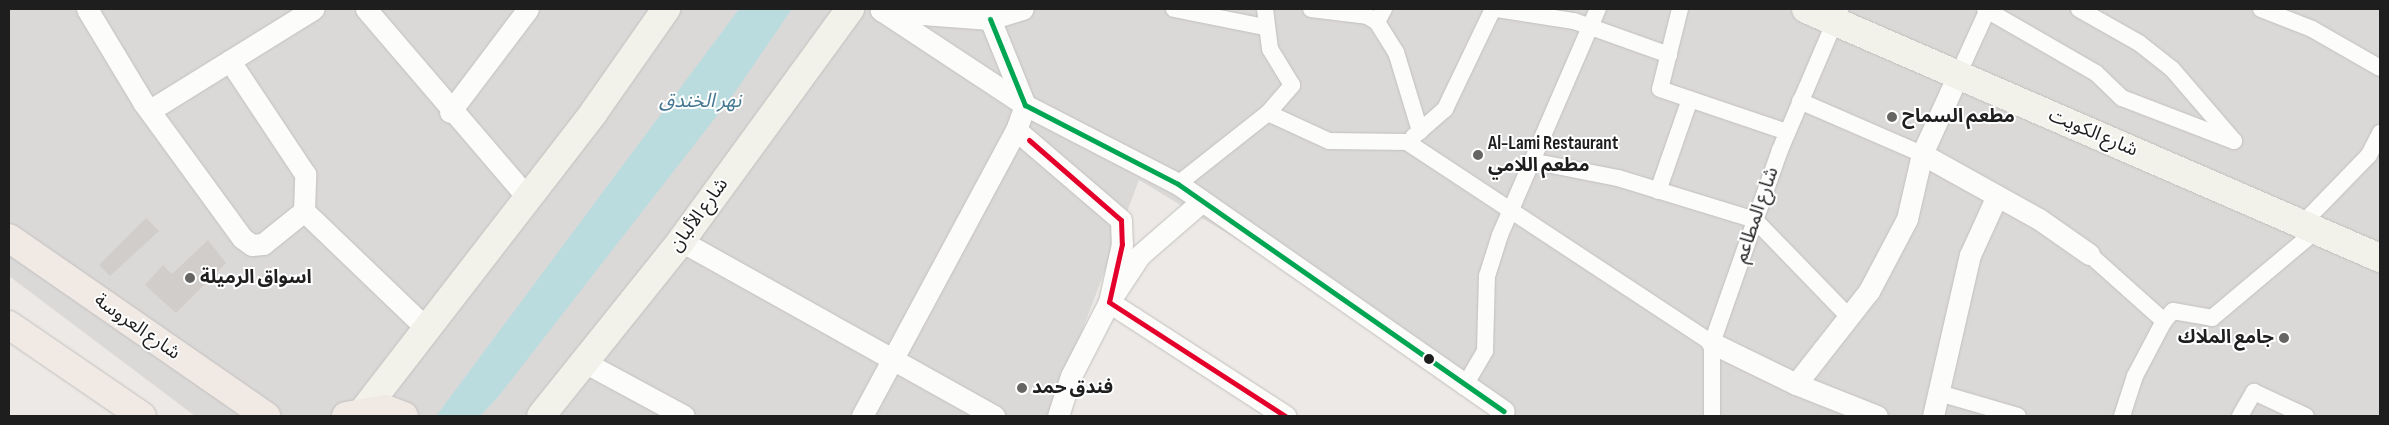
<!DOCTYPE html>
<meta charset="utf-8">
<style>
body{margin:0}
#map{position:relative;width:2389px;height:425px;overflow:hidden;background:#ece9e6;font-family:"Sofia Sans Condensed","Noto Sans Arabic",sans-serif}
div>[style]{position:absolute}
.residential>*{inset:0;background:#dbd9d8}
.water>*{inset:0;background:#bbdcde}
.building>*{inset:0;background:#d0cdcb}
.roads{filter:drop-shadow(0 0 1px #c2c0bf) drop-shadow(0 0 1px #c2c0bf)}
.pedestrian>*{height:16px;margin:-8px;padding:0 8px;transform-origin:8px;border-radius:8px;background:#fcfcfb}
.minor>*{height:21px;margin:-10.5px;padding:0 10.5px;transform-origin:10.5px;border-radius:10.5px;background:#fcfcfb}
.secondary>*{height:28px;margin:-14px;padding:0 14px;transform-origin:14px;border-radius:14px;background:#f2f2ea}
.primary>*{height:28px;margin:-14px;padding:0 14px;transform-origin:14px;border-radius:14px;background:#f0e9e4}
.bus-1>*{height:5px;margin:-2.5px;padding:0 2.5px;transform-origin:2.5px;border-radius:2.5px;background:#00a651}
.bus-2>*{height:5px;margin:-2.5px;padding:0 2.5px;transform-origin:2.5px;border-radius:2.5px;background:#e4002b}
.dots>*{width:14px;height:14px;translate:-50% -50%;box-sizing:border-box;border:2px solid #fff;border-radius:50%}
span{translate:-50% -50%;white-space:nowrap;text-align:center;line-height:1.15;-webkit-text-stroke:4px #fff;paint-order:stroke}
.poi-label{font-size:19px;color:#1e1e1e;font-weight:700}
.left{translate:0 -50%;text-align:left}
.right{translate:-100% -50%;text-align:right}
.street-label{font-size:19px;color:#1e1e1e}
.water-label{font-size:20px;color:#467891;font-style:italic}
.frame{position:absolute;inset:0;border:10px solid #1e1e1e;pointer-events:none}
</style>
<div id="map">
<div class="residential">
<div style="clip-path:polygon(9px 9px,2380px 9px,2380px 416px,1513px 416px,1513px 406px,1139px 180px,1050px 416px,195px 416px,9px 276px)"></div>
</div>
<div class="water">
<div style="clip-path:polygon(739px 9px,792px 9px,733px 95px,498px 397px,480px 416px,436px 416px)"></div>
</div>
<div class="building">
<div style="clip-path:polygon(146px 218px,159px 231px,110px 276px,99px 265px)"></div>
<div style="clip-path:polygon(208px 240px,226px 263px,176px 313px,145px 285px,163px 265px,172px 274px)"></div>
</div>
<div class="roads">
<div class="pedestrian">
<div style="left:1174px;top:9px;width:93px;rotate:11.2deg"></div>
<div style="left:1311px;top:9px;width:56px;rotate:7.1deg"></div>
<div style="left:1367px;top:16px;width:12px;rotate:31deg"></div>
<div style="left:1377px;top:22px;width:36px;rotate:58deg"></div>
<div style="left:1396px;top:52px;width:83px;rotate:73.1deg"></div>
<div style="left:1497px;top:9px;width:78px;rotate:8.9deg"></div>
<div style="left:1574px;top:21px;width:101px;rotate:19.7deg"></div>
<div style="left:1680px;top:9px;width:82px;rotate:104deg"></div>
<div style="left:1660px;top:89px;width:134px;rotate:18.7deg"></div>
<div style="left:1985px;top:9px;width:128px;rotate:30deg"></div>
<div style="left:2096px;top:73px;width:36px;rotate:44deg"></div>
<div style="left:2122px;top:98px;width:120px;rotate:21deg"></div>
<div style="left:2234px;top:141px;width:95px;rotate:-130.7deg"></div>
<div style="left:2172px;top:69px;width:42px;rotate:-141.8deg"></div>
<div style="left:2139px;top:43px;width:69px;rotate:-150.5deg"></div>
<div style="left:2261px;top:9px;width:55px;rotate:21.4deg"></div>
<div style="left:2312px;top:29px;width:78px;rotate:29.8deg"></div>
<div style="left:1377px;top:22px;width:15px;rotate:-62deg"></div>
<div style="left:1958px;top:75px;width:72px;rotate:-65.6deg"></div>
<div style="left:1800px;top:101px;width:133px;rotate:23.5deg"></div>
<div style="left:1268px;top:113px;width:67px;rotate:24.7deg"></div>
<div style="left:1329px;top:141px;width:78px;rotate:0.7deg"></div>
<div style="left:1407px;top:142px;width:365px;rotate:33.4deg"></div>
<div style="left:1413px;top:137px;width:43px;rotate:-41.2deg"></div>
<div style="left:1445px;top:109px;width:111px;rotate:-64.4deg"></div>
<div style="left:1531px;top:161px;width:89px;rotate:11.1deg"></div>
<div style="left:1618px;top:178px;width:143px;rotate:17deg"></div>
<div style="left:1755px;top:220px;width:135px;rotate:45.9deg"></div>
<div style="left:1178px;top:184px;width:115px;rotate:-38.3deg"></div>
<div style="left:1268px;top:113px;width:37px;rotate:-49deg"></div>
<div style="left:1292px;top:85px;width:42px;rotate:-121.4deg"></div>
<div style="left:1270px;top:49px;width:40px;rotate:-97.1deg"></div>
<div style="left:1658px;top:191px;width:97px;rotate:-70.8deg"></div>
<div style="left:2302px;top:224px;width:96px;rotate:-45.8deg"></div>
<div style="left:2369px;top:155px;width:25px;rotate:-63deg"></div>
<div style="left:2089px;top:254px;width:101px;rotate:41.8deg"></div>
<div style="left:2164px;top:321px;width:13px;rotate:-48deg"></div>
<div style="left:2173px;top:311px;width:40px;rotate:10deg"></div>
<div style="left:2212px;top:318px;width:137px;rotate:-40deg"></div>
<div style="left:1464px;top:387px;width:42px;rotate:-59.7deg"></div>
<div style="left:1485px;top:351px;width:75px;rotate:-88.5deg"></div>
<div style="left:1487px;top:276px;width:43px;rotate:-72.4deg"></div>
<div style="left:1500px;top:235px;width:246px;rotate:-66.6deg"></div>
<div style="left:1939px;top:393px;width:82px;rotate:16.2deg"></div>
<div style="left:1712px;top:416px;width:73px;rotate:-90deg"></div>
<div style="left:1712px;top:343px;width:205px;rotate:-70.6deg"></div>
<div style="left:1780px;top:150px;width:153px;rotate:-66.9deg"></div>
<div style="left:2122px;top:416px;width:42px;rotate:-72deg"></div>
<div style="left:2135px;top:376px;width:62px;rotate:-62.2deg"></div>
<div style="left:2240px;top:416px;width:28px;rotate:-60deg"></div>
<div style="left:2254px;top:392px;width:57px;rotate:24.8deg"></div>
</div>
<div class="minor">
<div style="left:87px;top:9px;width:109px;rotate:58.9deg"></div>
<div style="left:143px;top:102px;width:168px;rotate:53.9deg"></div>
<div style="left:242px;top:238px;width:12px;rotate:35deg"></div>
<div style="left:252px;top:245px;width:11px;rotate:-5deg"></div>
<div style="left:263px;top:244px;width:53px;rotate:-38.8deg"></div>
<div style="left:304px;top:211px;width:37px;rotate:-88deg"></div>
<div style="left:305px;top:174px;width:136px;rotate:-123.6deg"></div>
<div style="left:366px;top:9px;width:249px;rotate:49.4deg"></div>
<div style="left:882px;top:11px;width:108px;rotate:4.2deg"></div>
<div style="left:990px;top:19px;width:34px;rotate:-17deg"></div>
<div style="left:990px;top:19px;width:93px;rotate:67.9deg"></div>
<div style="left:1025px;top:105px;width:172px;rotate:27.3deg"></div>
<div style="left:1178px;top:184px;width:397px;rotate:34.9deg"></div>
<div style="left:152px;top:109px;width:190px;rotate:-31.8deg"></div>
<div style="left:450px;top:112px;width:129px;rotate:-52.9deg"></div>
<div style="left:1016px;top:130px;width:138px;rotate:40.6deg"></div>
<div style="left:1121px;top:220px;width:24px;rotate:88deg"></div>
<div style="left:1122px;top:244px;width:59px;rotate:102.6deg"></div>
<div style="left:1109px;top:302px;width:210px;rotate:32.9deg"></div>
<div style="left:1922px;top:154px;width:134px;rotate:29.1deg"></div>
<div style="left:2039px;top:219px;width:61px;rotate:35deg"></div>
<div style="left:304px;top:211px;width:172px;rotate:43.8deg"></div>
<div style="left:681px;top:241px;width:359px;rotate:29.2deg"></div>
<div style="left:1712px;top:343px;width:93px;rotate:26deg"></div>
<div style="left:1796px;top:384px;width:87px;rotate:21.6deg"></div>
<div style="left:586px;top:363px;width:111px;rotate:28.4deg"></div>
<div style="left:1796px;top:384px;width:118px;rotate:-51.9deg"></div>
<div style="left:1869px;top:291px;width:81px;rotate:-62.2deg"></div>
<div style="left:1907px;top:219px;width:67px;rotate:-77deg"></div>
<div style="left:1922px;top:154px;width:87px;rotate:-65.5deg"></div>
<div style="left:862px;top:416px;width:325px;rotate:-61.7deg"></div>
<div style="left:1016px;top:130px;width:27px;rotate:-70deg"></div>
<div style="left:1025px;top:105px;width:173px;rotate:-146.6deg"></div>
<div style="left:1058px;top:416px;width:42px;rotate:-72deg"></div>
<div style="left:1071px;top:376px;width:83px;rotate:-62.8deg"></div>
<div style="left:1109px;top:302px;width:56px;rotate:-56.6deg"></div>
<div style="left:1140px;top:255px;width:81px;rotate:-41deg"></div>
<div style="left:1933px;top:416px;width:165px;rotate:-77.1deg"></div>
<div style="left:1970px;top:255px;width:63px;rotate:-65.5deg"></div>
</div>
<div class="secondary">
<div style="left:1806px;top:9px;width:626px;rotate:23.45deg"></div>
<div style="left:364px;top:410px;width:376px;rotate:-52.3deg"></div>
<div style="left:594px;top:112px;width:126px;rotate:-55deg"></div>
<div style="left:541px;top:416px;width:224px;rotate:-51.3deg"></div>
<div style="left:681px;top:241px;width:287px;rotate:-53.9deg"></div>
</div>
<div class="primary">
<div style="left:9px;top:238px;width:313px;rotate:34.7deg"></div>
<div style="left:9px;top:325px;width:161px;rotate:34.4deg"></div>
<div style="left:346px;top:416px;width:40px;rotate:-10deg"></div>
<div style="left:385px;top:409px;width:20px;rotate:20deg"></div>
</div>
</div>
<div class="bus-1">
<div style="left:990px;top:19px;width:93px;rotate:67.9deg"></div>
<div style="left:1025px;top:105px;width:172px;rotate:27.3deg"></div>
<div style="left:1178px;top:184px;width:397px;rotate:34.9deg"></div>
</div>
<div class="bus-2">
<div style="left:1029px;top:140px;width:122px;rotate:41deg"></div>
<div style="left:1121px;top:220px;width:24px;rotate:88deg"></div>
<div style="left:1122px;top:244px;width:59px;rotate:102.6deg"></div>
<div style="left:1109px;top:302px;width:210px;rotate:32.9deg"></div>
</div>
<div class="dots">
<div style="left:1892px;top:117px;background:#666564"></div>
<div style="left:1478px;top:155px;background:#666564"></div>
<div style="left:190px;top:278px;background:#666564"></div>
<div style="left:2284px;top:338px;background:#666564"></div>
<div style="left:1429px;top:359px;background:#1e1e1e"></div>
<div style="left:1022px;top:388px;background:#666564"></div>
</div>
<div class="poi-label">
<span class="left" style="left:1902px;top:117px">مطعم السماح</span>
<span class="left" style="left:1488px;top:155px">Al-Lami Restaurant<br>مطعم اللامي</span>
<span class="left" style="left:200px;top:278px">اسواق الرميلة</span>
<span class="right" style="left:2274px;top:338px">جامع الملاك</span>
<span class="left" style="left:1032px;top:388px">فندق حمد</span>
</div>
<div class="street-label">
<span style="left:2093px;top:133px;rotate:23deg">شارع الكويت</span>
<span style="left:699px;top:215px;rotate:-54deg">شارع الألبان</span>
<span style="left:1757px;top:215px;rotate:-71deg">شارع المطاعم</span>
<span style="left:137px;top:327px;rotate:35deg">شارع العروسة</span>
</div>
<div class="water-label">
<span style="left:700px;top:101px">نهر الخندق</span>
</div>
<div class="frame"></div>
</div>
